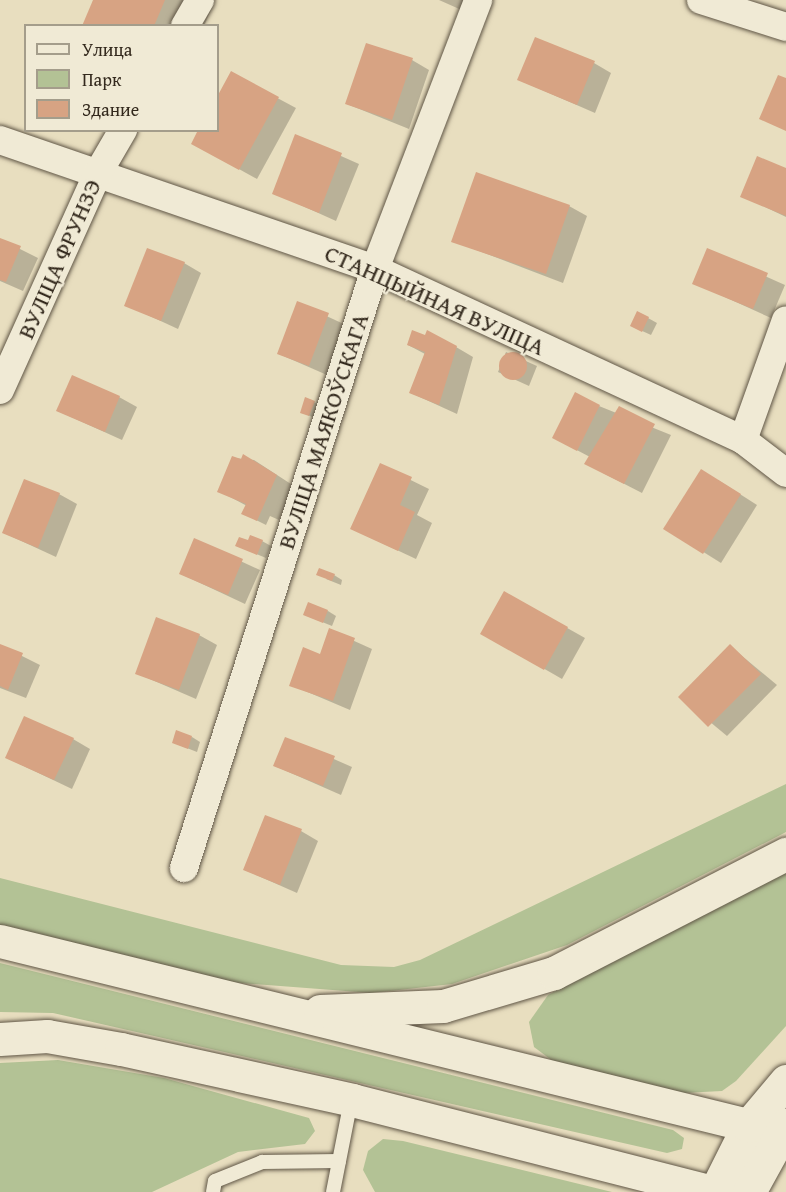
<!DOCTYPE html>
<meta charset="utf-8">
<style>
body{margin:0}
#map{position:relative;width:786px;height:1192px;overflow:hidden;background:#e8debf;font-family:"Gentium Book Plus",serif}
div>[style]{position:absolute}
.green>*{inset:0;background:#b3c295}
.shadow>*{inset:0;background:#0003}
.building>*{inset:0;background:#d7a383}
.round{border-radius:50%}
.roads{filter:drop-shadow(0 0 2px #605646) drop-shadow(0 0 2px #605646)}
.service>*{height:14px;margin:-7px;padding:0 7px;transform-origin:7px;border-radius:7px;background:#f0ead5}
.minor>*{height:28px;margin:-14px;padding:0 14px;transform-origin:14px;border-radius:14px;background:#f0ead5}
.secondary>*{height:33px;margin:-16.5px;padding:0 16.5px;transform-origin:16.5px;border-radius:16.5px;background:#f0ead5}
span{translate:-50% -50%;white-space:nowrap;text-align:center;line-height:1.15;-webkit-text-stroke:4.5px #f0ead5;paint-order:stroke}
.street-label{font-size:24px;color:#33291d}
.legend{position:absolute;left:24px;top:24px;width:195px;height:108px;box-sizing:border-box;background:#f0ead5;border:2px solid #a49d8b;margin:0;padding:8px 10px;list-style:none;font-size:18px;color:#33291d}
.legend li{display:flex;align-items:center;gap:12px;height:30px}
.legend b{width:30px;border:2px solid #a49d8b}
</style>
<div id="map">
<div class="green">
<div style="clip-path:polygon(786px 784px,786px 832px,567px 945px,452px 984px,372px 993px,228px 982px,0 925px,0 878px,341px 965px,394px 967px,420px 960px)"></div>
<div style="clip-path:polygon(786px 870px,786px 1026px,736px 1081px,722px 1091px,683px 1093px,554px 1062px,534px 1047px,529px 1022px,548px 995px)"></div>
<div style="clip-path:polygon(0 963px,673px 1130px,684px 1138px,682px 1149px,667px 1153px,53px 1013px,0 1012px)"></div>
<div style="clip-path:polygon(58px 1060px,164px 1078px,309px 1118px,315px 1131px,305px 1144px,238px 1152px,152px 1192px,0 1192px,0 1063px)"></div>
<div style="clip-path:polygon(383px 1139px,403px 1141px,612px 1192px,375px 1192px,363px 1170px,368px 1151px)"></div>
</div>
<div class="shadow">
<div style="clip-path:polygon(95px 0,215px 0,204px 26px,84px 26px)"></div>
<div style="clip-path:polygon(439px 0,471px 0,466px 12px)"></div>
<div style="clip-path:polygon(412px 60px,429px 70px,409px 129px,347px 104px)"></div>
<div style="clip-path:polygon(594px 63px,611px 73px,595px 113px,519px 80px)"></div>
<div style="clip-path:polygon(231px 73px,296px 108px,257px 179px,210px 153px,218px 98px)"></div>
<div style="clip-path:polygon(296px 136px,359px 164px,336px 221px,274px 193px)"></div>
<div style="clip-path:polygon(786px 170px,786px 217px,742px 196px)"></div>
<div style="clip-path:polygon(569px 206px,587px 216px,563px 283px,453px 241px)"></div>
<div style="clip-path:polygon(0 239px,38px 258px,23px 291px,0 281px)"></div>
<div style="clip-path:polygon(707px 250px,785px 285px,771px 318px,694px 283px)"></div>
<div style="clip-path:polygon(184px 263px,201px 273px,178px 329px,126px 305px)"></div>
<div style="clip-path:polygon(298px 303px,346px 325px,327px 375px,279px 354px)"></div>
<div style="clip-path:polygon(648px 318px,657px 323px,651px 335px,640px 330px)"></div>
<div style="clip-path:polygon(408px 345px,456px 347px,473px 357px,457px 414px,411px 393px,425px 354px)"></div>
<div style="clip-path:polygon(506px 352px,537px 366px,529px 386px,498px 372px)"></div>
<div style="clip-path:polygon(119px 397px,137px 407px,122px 440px,58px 411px)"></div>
<div style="clip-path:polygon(314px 402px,322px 407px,318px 420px,302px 412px)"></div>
<div style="clip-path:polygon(599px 406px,671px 435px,642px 493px,603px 473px,590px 457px,571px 447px)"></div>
<div style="clip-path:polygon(233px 458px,254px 460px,294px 486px,279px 520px,270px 516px,266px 525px,252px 518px,247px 506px,219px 491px)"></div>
<div style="clip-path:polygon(380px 465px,429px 489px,417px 515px,432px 523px,416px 559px,352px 529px)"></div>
<div style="clip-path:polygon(718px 480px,757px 505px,721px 563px,665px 528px)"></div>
<div style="clip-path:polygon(59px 494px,77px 504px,56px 557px,4px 533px)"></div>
<div style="clip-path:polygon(195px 540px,260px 570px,245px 604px,181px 574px)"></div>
<div style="clip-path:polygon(262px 541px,271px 546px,266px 558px,237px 546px)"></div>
<div style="clip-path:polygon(334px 575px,342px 580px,341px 585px,326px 579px)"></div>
<div style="clip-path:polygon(505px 593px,585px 638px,562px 679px,482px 633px)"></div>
<div style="clip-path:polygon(328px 611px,336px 616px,332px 626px,305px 615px)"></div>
<div style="clip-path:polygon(330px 630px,372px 649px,350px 710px,291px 685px,321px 656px)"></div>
<div style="clip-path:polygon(199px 635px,217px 645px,196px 699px,136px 673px)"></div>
<div style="clip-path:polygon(0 645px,40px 665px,26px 698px,0 688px)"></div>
<div style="clip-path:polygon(730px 646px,777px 685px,727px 736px,680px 697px)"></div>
<div style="clip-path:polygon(192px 737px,200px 742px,197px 752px,174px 743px)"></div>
<div style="clip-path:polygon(286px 738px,352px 767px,341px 795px,275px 766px)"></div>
<div style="clip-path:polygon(73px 739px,90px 749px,72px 789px,7px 758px)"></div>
<div style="clip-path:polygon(301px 831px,318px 841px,297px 893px,245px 870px)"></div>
</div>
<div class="building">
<div style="clip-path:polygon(93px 0,165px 0,154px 26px,82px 26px)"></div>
<div style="clip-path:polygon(535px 37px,595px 61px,577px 105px,517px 80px)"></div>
<div style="clip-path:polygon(366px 43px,413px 58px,392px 120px,345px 104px)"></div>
<div style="clip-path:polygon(231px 71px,279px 97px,239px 170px,191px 144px,198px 130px,218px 130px,218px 95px)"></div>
<div style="clip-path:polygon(778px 75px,786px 78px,786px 131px,759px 119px)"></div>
<div style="clip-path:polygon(295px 134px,342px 153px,319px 213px,272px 194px)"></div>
<div style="clip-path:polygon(757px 156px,786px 168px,786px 216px,740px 197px)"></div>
<div style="clip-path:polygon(476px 172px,570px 205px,546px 274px,451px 242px)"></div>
<div style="clip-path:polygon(0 238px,21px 246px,6px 282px,0 280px)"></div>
<div style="clip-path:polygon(147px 248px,185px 262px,161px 321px,124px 306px)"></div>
<div style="clip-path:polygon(707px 248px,768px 273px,753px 309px,692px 284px)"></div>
<div style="clip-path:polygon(297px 301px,329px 313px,309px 366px,277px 354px)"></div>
<div style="clip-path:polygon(637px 311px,649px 317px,642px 332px,630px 326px)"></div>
<div style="clip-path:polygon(412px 330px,425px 335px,427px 330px,457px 346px,439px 405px,409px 393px,425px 352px,407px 345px)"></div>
<div class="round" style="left:499px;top:352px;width:28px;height:28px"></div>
<div style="clip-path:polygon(72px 375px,120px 396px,105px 432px,56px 411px)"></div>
<div style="clip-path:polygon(575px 392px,600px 405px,577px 451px,552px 438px)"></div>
<div style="clip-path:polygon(305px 397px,315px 401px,309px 416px,300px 413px)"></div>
<div style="clip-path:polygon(619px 406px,655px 424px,624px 484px,584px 464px)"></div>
<div style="clip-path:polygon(243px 454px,277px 475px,257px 521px,241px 514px,246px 504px,217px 492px,232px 456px,241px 459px)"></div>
<div style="clip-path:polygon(380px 463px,412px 477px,400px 505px,415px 512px,398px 551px,350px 529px)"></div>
<div style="clip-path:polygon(701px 469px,741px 494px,703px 554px,663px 529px)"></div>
<div style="clip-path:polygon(24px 479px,60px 493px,38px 548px,2px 533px)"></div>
<div style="clip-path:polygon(250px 535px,263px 540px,257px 555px,235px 546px,239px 537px,248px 540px)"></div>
<div style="clip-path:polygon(194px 538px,243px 559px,228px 595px,179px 574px)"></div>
<div style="clip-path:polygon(319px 568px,335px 574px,332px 581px,316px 575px)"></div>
<div style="clip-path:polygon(504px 591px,568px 627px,544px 670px,480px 634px)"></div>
<div style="clip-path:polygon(308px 602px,328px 610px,323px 623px,303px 615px)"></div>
<div style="clip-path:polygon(156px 617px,200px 634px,179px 690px,135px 674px)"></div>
<div style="clip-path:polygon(329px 628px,355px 638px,333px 701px,289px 686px,303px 647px,320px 654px)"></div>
<div style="clip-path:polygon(0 644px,23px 653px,8px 690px,0 686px)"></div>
<div style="clip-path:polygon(730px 644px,761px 674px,708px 727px,678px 697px)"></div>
<div style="clip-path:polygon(24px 716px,74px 738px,54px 780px,5px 758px)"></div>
<div style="clip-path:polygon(176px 730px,192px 736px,188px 749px,172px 743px)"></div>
<div style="clip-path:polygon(285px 737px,335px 756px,323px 786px,273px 766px)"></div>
<div style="clip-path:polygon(265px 815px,302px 829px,280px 885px,243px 870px)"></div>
</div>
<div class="roads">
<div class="service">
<div style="left:213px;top:1192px;width:11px;rotate:-80deg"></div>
<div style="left:215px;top:1181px;width:51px;rotate:-22deg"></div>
<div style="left:262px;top:1162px;width:77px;rotate:-0.7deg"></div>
<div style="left:333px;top:1192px;width:94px;rotate:-78.9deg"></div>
</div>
<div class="minor">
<div style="left:701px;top:0;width:89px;rotate:17.6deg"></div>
<div style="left:185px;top:26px;width:30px;rotate:-60deg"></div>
<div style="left:0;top:140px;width:397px;rotate:19deg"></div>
<div style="left:375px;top:269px;width:406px;rotate:24.9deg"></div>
<div style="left:743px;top:440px;width:54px;rotate:37.5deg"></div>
<div style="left:0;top:390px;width:238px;rotate:-65.7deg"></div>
<div style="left:98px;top:173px;width:50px;rotate:-59.8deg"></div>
<div style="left:743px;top:440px;width:127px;rotate:-70.3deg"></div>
<div style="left:184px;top:868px;width:629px;rotate:-72.31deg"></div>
<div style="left:375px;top:269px;width:288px;rotate:-69deg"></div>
</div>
<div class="secondary">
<div style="left:0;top:941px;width:803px;rotate:13.83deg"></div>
<div style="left:320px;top:1011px;width:123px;rotate:-2.3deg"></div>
<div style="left:443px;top:1006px;width:116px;rotate:-16.6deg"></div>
<div style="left:554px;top:973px;width:261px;rotate:-27.2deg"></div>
<div style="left:0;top:1039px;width:47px;rotate:-3.7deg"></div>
<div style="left:47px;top:1036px;width:75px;rotate:10deg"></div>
<div style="left:121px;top:1049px;width:237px;rotate:12.4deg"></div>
<div style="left:352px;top:1100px;width:373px;rotate:14.3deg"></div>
<div style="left:715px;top:1192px;width:74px;rotate:-63.4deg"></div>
<div style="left:748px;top:1126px;width:59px;rotate:-49.8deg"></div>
<div style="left:749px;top:1192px;width:77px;rotate:-61.1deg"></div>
</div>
</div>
<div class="street-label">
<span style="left:59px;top:259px;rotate:-66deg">ВУЛІЦА ФРУНЗЭ</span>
<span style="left:435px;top:300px;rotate:24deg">СТАНЦЫЙНАЯ ВУЛІЦА</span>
<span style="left:323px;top:431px;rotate:-72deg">ВУЛІЦА МАЯКОЎСКАГА</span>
</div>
<ul class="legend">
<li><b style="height:8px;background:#f0ead5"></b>Улица</li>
<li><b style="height:16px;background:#b3c295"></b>Парк</li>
<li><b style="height:16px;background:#d7a383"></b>Здание</li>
</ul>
</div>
